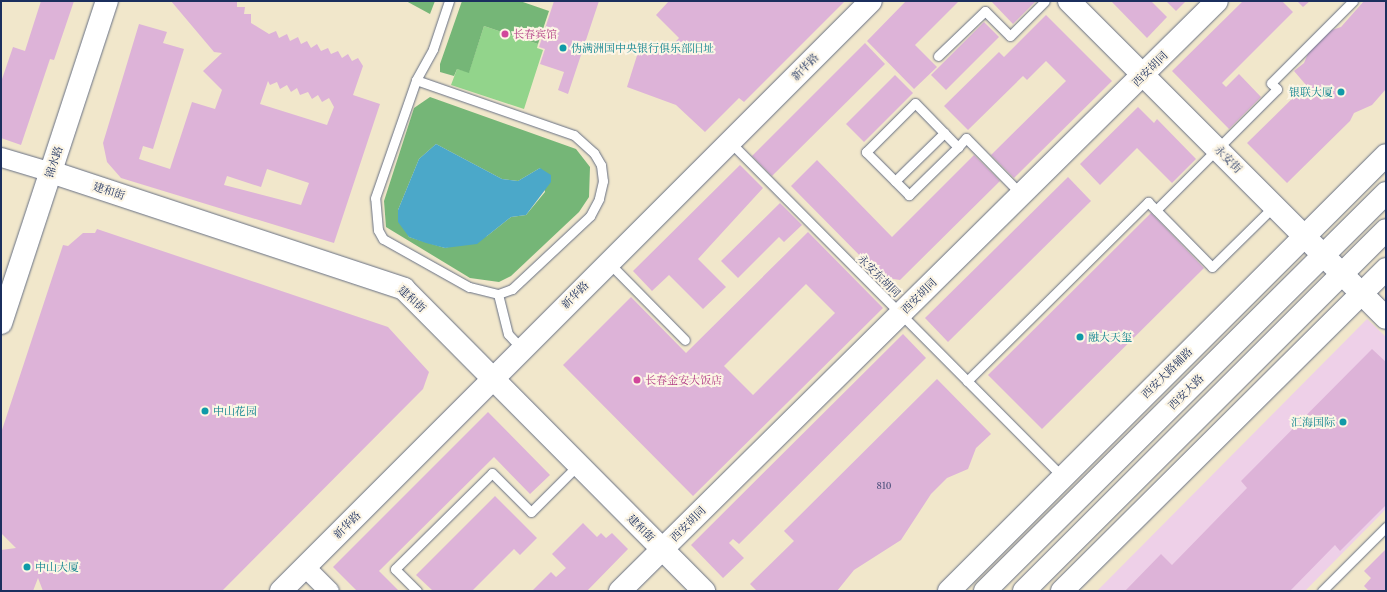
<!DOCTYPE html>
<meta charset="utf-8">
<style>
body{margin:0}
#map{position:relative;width:1387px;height:592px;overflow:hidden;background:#f1e7cb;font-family:"Libre Caslon Text","Noto Serif SC",serif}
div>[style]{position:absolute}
.built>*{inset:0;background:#eed0e8}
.green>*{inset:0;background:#92d48b}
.forest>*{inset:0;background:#75b677}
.water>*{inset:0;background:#4ba8c9}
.building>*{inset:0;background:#ddb3d8}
.roads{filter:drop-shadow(0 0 1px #666f84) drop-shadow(0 0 1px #666f84)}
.lane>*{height:9px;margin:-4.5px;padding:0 4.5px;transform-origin:4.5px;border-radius:4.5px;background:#fff}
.street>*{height:19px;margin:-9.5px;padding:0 9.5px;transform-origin:9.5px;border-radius:9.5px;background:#fff}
.secondary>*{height:22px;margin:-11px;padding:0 11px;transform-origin:11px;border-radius:11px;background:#fff}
.primary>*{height:22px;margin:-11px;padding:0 11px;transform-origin:11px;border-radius:11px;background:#fff}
.dots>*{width:11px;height:11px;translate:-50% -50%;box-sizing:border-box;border:2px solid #fcf5e5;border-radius:50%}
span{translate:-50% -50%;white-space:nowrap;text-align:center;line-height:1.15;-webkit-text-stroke:4px #fcf5e5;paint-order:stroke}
.number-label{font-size:9px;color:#4c507c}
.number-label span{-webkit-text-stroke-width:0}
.hotel-label{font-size:11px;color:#b23c85}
.left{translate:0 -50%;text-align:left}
.culture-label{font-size:11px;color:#0d838f}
.right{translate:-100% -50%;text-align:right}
.street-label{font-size:11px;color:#1b2f5e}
.frame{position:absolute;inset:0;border:2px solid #1b2f5e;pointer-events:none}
</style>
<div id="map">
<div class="built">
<div style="clip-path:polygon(1367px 319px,1386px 337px,1386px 509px,1305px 591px,1097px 591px)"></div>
</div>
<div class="green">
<div style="clip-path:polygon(484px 26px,538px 44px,537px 48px,543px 50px,524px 109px,451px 85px,457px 69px,469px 72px)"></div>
</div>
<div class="forest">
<div style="clip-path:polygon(406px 1px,435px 1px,430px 14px)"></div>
<div style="clip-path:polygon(462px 1px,520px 1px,549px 11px,538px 44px,484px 26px,469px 73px,457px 69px,454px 76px,440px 72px,440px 64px)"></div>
<div style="clip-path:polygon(evenodd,430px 97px,576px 149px,590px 167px,589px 197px,579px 212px,511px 276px,499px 282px,470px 278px,386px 227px,384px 201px,414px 108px,430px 97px,436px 144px,502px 179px,518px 181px,540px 168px,545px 192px,526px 215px,511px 217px,487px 236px,445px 248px,409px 237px,398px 210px,419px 159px,436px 144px)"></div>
</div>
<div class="water">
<div style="clip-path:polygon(436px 144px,502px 179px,518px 181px,540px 168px,551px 175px,551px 182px,526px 215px,511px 217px,477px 244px,445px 248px,426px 243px,409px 237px,398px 222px,398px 210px,419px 159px)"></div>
</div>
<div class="building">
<div style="clip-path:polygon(41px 1px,74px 1px,54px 60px,50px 59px,21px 145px,1px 138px,1px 82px,13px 47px,25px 51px)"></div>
<div style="clip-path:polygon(evenodd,171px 1px,237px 1px,237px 7px,245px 7px,244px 14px,251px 14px,251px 23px,269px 34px,276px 31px,279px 38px,287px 34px,290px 41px,298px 37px,301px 44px,307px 41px,311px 48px,317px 44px,321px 51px,328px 48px,331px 54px,338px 51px,342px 58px,348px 54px,352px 61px,358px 58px,363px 66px,353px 95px,380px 104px,334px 243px,121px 178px,107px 162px,103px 143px,139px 24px,167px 32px,163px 43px,184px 49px,153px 149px,143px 146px,139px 159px,170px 169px,192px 102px,215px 109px,222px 90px,203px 71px,222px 53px,214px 52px,171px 1px,268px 81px,270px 85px,277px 82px,280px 89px,287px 85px,291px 92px,297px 88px,300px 95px,308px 92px,312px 99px,318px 95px,322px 102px,329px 98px,334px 107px,327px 125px,260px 104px,268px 81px,171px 1px,267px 169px,309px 183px,301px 205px,224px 185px,227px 176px,261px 187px,267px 169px)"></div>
<div style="clip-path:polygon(554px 1px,599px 1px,568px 94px,558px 90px,564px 72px,540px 64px,545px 49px,539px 47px)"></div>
<div style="clip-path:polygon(669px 1px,845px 1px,744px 102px,739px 98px,705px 132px,676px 105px,627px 87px,641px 43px,667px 51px,679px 38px,656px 15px)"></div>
<div style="clip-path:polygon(906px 1px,959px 1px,915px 45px,937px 67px,914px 89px,867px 41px)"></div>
<div style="clip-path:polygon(991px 1px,1034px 1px,1035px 2px,1013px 24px)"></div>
<div style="clip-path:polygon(1111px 1px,1151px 1px,1167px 17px,1147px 38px)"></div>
<div style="clip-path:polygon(1166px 1px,1186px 1px,1176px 11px)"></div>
<div style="clip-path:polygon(1243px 1px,1282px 1px,1293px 12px,1222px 83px,1226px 87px,1239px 74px,1261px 97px,1229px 129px,1172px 71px)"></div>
<div style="clip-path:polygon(1297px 1px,1310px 1px,1303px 7px)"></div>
<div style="clip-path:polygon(1364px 1px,1386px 1px,1386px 89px,1372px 105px,1354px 113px,1350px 121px,1287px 183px,1247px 143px,1306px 85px,1294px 71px,1304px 63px,1309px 51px,1329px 31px,1341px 27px)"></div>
<div style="clip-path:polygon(1046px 15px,1112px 81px,1014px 178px,991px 155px,1066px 81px,1046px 61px,1027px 80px,1023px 76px,968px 130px,944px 106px,999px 52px,1004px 57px)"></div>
<div style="clip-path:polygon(984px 22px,999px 37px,946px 90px,931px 75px)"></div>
<div style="clip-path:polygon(865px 43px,885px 64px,772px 176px,752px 156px)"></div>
<div style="clip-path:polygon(895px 75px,913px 93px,864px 142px,846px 124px)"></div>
<div style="clip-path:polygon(1138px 107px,1154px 123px,1157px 119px,1196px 159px,1172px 183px,1137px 148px,1100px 185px,1080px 164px)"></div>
<div style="clip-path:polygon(974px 155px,1000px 181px,900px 280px,881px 277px,791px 186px,817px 160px,892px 237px)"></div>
<div style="clip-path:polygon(740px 165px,763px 188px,698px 259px,726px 287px,703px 309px,669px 275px,652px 291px,633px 271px)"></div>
<div style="clip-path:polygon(1068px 177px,1091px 201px,948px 342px,925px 318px)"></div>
<div style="clip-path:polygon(780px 203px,802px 225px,784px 242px,779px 237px,738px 278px,721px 261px)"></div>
<div style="clip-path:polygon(1151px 213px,1204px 268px,1042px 429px,988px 375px)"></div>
<div style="clip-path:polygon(97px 229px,388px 327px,429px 372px,423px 389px,222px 591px,43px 591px,38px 578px,33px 591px,1px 591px,1px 550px,16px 548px,1px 533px,1px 433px,63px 245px,68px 246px,83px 233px,95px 233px)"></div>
<div style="clip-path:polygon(evenodd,808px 232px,883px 308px,693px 496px,563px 365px,631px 297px,686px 353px,808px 232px,806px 284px,835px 313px,753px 395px,724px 366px,806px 284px)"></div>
<div style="clip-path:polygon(903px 334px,926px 358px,739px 544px,733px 539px,729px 543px,744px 558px,723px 578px,691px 545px)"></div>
<div style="clip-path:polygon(1372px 349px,1386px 362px,1386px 505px,1340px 551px,1335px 545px,1290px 591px,1125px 591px,1161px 554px,1172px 565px,1247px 488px,1241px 481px)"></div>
<div style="clip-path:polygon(937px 379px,991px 434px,976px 448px,968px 469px,947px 478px,931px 494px,901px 540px,854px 570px,837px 591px,757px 591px,750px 584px,794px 541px,784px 531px)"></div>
<div style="clip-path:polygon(488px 412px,550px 475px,530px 494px,494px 457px,379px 571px,399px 591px,357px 591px,333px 567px)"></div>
<div style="clip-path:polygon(495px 496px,537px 538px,520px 555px,514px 549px,472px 591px,433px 591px,416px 575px)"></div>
<div style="clip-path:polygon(583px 523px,597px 537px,601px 533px,606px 538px,612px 533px,628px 549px,587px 591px,532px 591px,551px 572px,556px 577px,566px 568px,552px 554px)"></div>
<div style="clip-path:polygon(1386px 549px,1386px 591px,1369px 591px,1364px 586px,1371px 578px,1364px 571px)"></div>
</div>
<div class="roads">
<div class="lane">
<div style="left:938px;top:56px;width:65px;rotate:-43.8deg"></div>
<div style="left:985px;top:11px;width:35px;rotate:45deg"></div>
<div style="left:1010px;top:36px;width:49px;rotate:-45deg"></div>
<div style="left:416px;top:80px;width:167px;rotate:19.2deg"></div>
<div style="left:574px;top:135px;width:27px;rotate:42deg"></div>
<div style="left:594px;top:153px;width:14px;rotate:60deg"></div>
<div style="left:601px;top:165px;width:16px;rotate:83deg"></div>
<div style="left:603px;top:181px;width:18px;rotate:103deg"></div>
<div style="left:599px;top:199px;width:19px;rotate:118deg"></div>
<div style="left:590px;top:216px;width:107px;rotate:136.9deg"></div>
<div style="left:512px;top:289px;width:15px;rotate:160deg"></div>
<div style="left:498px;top:294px;width:30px;rotate:-166deg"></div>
<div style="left:469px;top:287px;width:98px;rotate:-150.8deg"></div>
<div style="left:383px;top:239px;width:10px;rotate:-119deg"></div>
<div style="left:378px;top:230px;width:32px;rotate:-95deg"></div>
<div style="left:375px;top:198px;width:125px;rotate:-70.8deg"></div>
<div style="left:416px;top:80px;width:35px;rotate:-61deg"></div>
<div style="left:433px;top:49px;width:51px;rotate:-71.6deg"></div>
<div style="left:915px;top:103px;width:62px;rotate:45.7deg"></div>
<div style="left:958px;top:147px;width:69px;rotate:135.6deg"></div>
<div style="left:909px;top:195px;width:61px;rotate:-135deg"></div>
<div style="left:866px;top:152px;width:69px;rotate:-45deg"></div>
<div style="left:730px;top:142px;width:472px;rotate:45.2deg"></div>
<div style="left:958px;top:147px;width:12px;rotate:-48deg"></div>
<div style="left:966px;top:138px;width:80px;rotate:45.5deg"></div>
<div style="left:895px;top:181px;width:69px;rotate:-44.4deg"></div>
<div style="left:1156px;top:210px;width:171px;rotate:-45deg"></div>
<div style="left:1277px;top:89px;width:8px;rotate:-135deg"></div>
<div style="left:1271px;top:83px;width:116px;rotate:-45deg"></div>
<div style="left:609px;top:263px;width:108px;rotate:45.4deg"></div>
<div style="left:498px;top:294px;width:41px;rotate:76deg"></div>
<div style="left:508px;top:334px;width:19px;rotate:47deg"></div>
<div style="left:967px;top:381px;width:255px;rotate:-44.7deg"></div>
<div style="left:1148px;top:202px;width:91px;rotate:45.4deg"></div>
<div style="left:1212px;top:267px;width:87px;rotate:-44.5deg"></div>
<div style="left:417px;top:591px;width:31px;rotate:-135deg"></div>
<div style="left:395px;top:569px;width:136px;rotate:-44.7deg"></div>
<div style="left:492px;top:473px;width:55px;rotate:45deg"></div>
<div style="left:531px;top:512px;width:66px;rotate:-45deg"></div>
<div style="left:1322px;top:591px;width:91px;rotate:-45deg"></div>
</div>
<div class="street">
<div style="left:1px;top:157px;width:52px;rotate:16.7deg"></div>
<div style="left:305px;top:567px;width:34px;rotate:45deg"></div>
</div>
<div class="secondary">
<div style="left:1069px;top:1px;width:448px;rotate:45deg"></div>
<div style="left:51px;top:172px;width:372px;rotate:18.3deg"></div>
<div style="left:404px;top:289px;width:426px;rotate:45.2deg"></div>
<div style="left:1px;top:323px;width:339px;rotate:-71.8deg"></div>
<div style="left:281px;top:591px;width:834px;rotate:-45deg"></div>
<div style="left:620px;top:591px;width:839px;rotate:-44.66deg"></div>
<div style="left:949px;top:591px;width:617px;rotate:-44.93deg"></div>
<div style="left:1062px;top:591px;width:457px;rotate:-44.8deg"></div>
</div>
<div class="primary">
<div style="left:985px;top:591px;width:565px;rotate:-44.78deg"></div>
<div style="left:1024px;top:591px;width:511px;rotate:-44.92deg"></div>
</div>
</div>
<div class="dots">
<div style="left:505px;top:34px;background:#d1479c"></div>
<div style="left:563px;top:48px;background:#0f9aa8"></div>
<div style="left:1341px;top:92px;background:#0f9aa8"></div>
<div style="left:1080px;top:337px;background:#0f9aa8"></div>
<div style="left:637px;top:380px;background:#d1479c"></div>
<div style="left:205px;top:411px;background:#0f9aa8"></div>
<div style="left:1343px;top:422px;background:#0f9aa8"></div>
<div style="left:27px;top:567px;background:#0f9aa8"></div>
</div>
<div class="number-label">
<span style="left:884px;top:486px">810</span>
</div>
<div class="hotel-label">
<span class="left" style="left:513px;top:34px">长春宾馆</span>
<span class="left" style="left:645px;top:380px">长春金安大饭店</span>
</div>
<div class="culture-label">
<span class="left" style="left:571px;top:48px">伪满洲国中央银行俱乐部旧址</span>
<span class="right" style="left:1333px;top:92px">银联大厦</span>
<span class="left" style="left:1088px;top:337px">融大天玺</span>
<span class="left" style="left:213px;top:411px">中山花园</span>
<span class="right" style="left:1335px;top:422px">汇海国际</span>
<span class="left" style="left:35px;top:567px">中山大厦</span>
</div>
<div class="street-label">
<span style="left:805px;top:67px;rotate:-45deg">新华路</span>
<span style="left:1150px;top:69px;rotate:-45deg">西安胡同</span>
<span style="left:1228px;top:159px;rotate:45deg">永安街</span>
<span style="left:54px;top:162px;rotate:-72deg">锦水路</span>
<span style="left:109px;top:191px;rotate:18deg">建和街</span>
<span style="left:879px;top:276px;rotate:45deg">永安东胡同</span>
<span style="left:575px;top:295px;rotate:-45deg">新华路</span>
<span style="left:919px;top:296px;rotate:-45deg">西安胡同</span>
<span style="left:412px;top:299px;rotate:42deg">建和街</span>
<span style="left:1167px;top:373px;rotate:-45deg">西安大路辅路</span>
<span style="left:1186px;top:392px;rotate:-45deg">西安大路</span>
<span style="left:688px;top:524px;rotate:-45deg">西安胡同</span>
<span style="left:347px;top:525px;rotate:-45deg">新华路</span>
<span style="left:641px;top:528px;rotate:45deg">建和街</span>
</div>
<div class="frame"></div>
</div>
